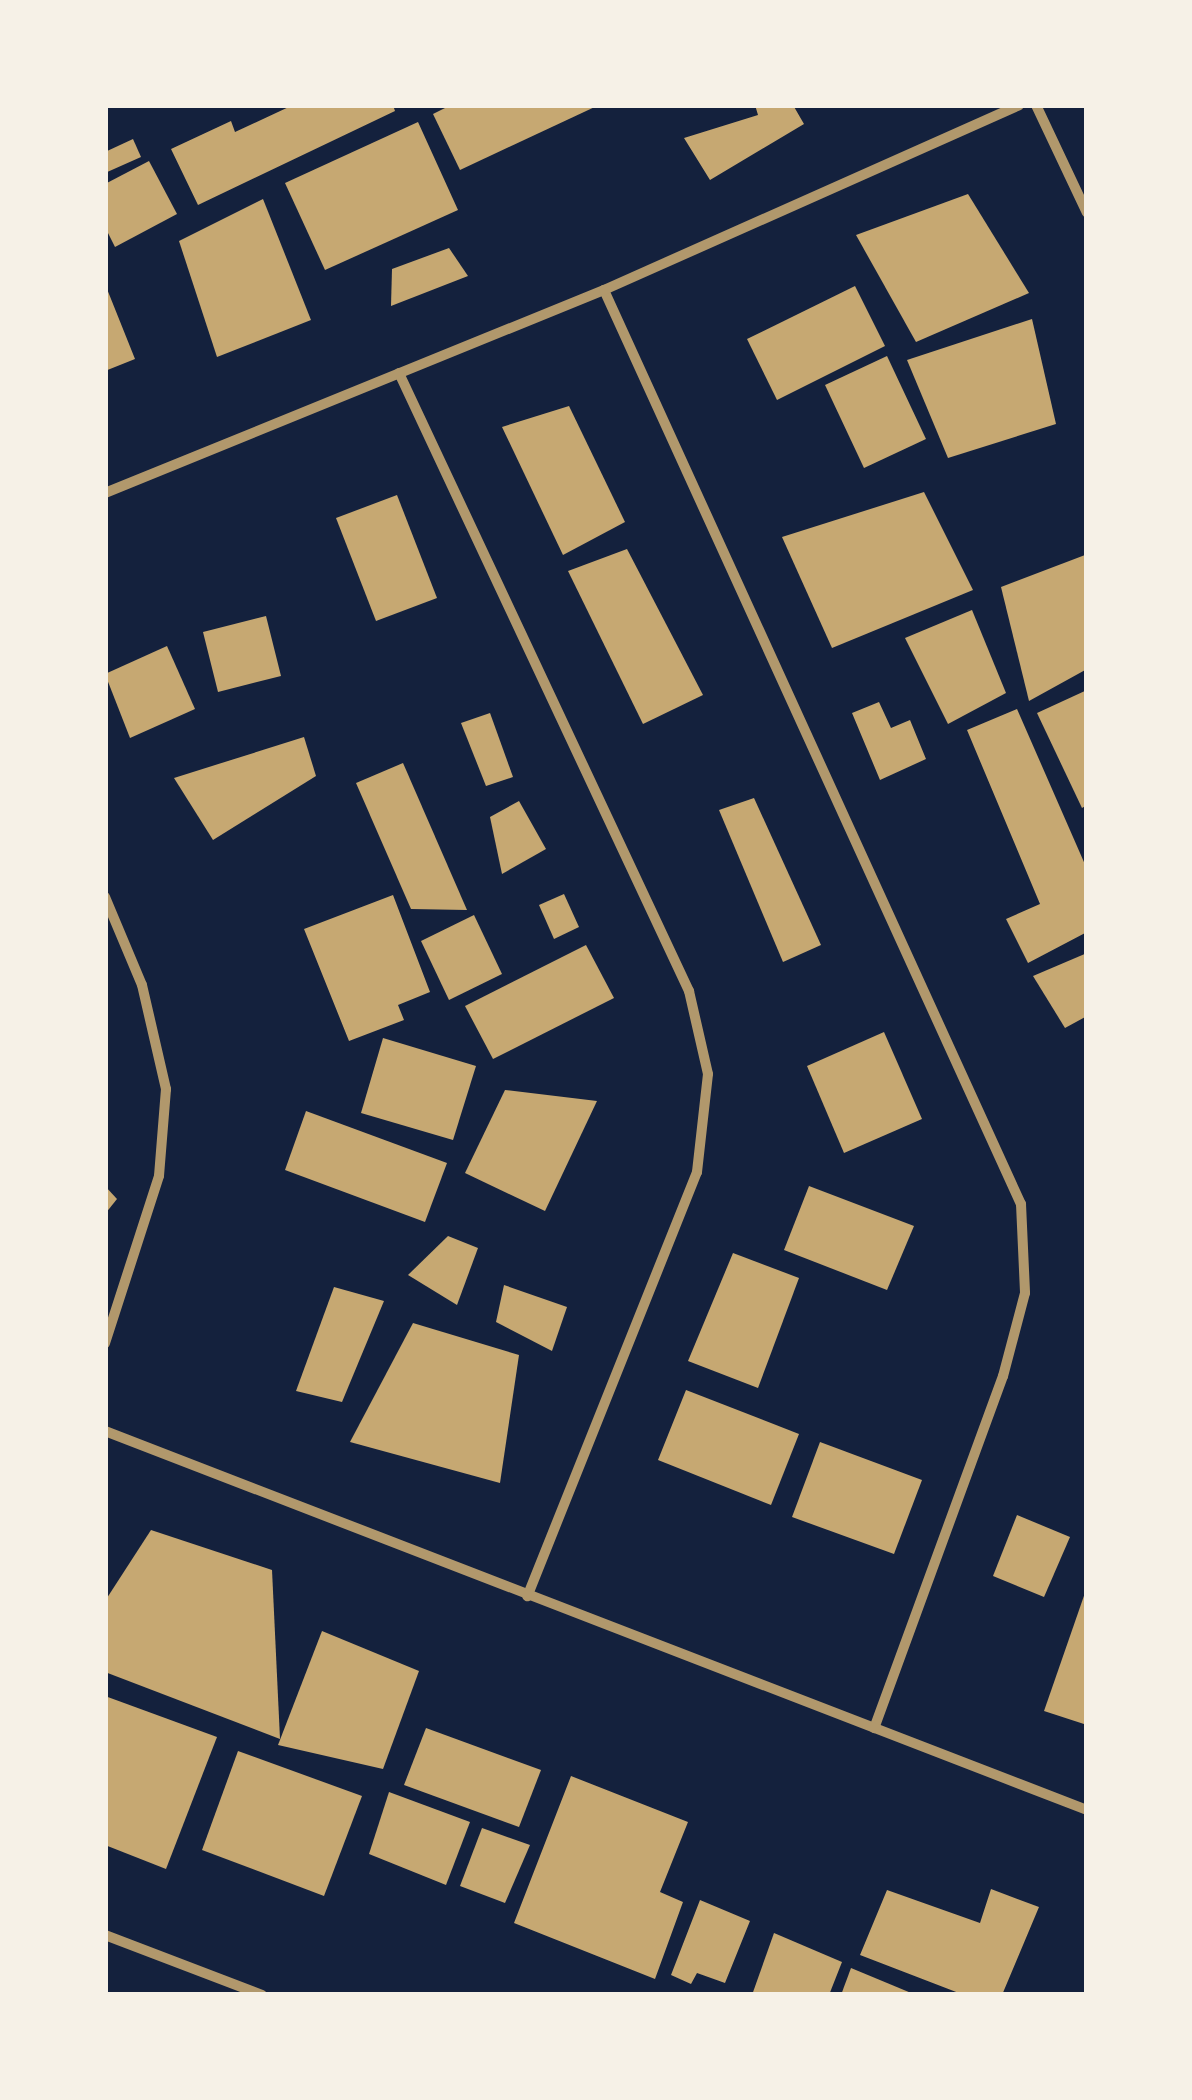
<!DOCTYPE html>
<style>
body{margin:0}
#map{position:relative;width:1192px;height:2100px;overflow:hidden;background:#14213d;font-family:Inter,sans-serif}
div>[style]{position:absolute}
.building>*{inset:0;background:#c6a872}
.minor>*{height:10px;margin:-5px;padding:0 5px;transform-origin:5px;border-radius:5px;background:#b1986c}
span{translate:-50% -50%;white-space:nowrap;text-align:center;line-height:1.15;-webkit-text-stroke:8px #f6f1e7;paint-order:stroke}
.frame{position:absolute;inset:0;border:108px solid #f6f1e7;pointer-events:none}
</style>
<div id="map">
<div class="building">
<div style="clip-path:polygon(293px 105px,393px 105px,395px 111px,198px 205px,171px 149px,231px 121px,235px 132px)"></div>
<div style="clip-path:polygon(451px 105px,599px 105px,460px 170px,433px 114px)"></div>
<div style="clip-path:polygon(755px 105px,793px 105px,804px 124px,710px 180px,684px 138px,758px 115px)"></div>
<div style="clip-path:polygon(418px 122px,458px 210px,325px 270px,285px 183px)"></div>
<div style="clip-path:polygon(133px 139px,141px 157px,105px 173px,105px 152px)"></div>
<div style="clip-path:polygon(149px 161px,177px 214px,115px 247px,105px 227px,105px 184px)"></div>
<div style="clip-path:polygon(968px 194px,1029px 293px,916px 342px,856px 235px)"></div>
<div style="clip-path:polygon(263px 199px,311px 320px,217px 357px,179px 241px)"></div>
<div style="clip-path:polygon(449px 248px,468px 276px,391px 306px,392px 269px)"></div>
<div style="clip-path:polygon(105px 284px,135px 359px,105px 371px)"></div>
<div style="clip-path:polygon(855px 286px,885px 346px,777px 400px,747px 339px)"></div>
<div style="clip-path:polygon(1032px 319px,1056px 424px,948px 458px,907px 360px)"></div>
<div style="clip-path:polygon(887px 356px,926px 439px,864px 468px,825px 385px)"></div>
<div style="clip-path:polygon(569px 406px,625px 522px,563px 555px,502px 427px)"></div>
<div style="clip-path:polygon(924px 492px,973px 590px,832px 648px,782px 537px)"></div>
<div style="clip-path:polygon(397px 495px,437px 598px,376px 621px,336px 518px)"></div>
<div style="clip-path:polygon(627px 549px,703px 695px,643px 724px,568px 571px)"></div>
<div style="clip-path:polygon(1085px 555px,1087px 669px,1029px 701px,1001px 587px)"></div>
<div style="clip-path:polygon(972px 610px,1006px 693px,948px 724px,905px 638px)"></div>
<div style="clip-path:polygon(266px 616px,281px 676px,218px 692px,203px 632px)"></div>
<div style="clip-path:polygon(167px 646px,195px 709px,130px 738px,105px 674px)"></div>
<div style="clip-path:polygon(1087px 690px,1087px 805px,1082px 808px,1037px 713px)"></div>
<div style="clip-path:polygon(879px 702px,891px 728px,910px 720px,926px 759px,880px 780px,852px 713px)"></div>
<div style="clip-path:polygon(1017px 709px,1087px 869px,1087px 932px,1028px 963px,1006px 919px,1040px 904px,967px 730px)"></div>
<div style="clip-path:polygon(490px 713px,513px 777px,486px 786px,461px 723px)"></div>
<div style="clip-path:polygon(304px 737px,316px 776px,213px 840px,174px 778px)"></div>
<div style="clip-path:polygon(403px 763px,467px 910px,411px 909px,356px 783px)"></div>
<div style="clip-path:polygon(754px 798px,821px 945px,783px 962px,719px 810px)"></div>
<div style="clip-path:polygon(519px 801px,546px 849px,502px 874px,490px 817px)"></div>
<div style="clip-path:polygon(564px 894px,579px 927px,554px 939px,539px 905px)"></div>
<div style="clip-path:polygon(393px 895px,430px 992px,398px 1005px,404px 1020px,349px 1041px,304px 929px)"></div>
<div style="clip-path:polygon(474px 915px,502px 974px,449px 1000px,421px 941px)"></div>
<div style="clip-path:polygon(586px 945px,614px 998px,493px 1059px,465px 1006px)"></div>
<div style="clip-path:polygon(1087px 953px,1087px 1016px,1065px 1028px,1033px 976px)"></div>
<div style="clip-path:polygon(884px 1032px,922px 1119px,844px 1153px,807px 1066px)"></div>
<div style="clip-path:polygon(383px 1038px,476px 1066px,453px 1140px,361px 1113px)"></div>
<div style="clip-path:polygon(505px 1090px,597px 1101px,545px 1211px,465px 1173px)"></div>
<div style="clip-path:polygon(306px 1111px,447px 1163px,425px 1222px,285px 1170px)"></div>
<div style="clip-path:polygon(105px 1186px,117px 1199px,105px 1214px)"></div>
<div style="clip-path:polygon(809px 1186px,914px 1226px,887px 1290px,784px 1250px)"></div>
<div style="clip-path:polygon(448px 1236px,478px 1248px,457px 1305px,408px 1275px)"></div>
<div style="clip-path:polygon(733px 1253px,799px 1278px,758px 1388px,688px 1361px)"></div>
<div style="clip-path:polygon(504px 1285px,567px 1307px,552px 1351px,496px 1322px)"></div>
<div style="clip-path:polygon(334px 1287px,384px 1301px,342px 1402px,296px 1391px)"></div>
<div style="clip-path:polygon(413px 1323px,519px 1355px,500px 1483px,350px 1442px)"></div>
<div style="clip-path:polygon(686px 1390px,799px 1434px,771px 1505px,658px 1460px)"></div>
<div style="clip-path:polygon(820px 1442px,922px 1480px,894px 1554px,792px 1517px)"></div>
<div style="clip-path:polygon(1017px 1515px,1070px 1537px,1044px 1597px,993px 1576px)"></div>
<div style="clip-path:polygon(151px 1530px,272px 1570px,280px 1739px,105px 1672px,105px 1601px)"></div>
<div style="clip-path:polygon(1086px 1590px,1087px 1590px,1087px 1725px,1044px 1711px)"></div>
<div style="clip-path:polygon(322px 1631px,419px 1671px,383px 1769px,278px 1745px)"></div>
<div style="clip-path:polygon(105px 1696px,217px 1737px,166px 1869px,105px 1845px)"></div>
<div style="clip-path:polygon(426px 1728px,541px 1770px,519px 1827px,404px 1785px)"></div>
<div style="clip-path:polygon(238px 1751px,362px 1796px,324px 1896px,202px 1850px)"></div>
<div style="clip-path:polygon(571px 1776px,688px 1822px,660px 1892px,683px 1902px,655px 1979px,514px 1923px)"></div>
<div style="clip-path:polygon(389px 1792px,470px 1822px,446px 1885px,369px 1854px)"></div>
<div style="clip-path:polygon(482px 1828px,530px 1845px,505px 1903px,460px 1886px)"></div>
<div style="clip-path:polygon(991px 1889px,1039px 1907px,1002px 1995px,964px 1995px,860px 1955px,887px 1890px,980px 1923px)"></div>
<div style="clip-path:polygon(700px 1900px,750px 1921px,725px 1983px,697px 1973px,691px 1984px,671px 1975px)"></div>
<div style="clip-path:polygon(774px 1933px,842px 1962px,829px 1995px,752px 1995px)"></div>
<div style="clip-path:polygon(851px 1968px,916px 1995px,841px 1995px)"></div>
</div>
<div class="minor">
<div style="left:1036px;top:105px;width:119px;rotate:64.7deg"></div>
<div style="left:604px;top:290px;width:1005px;rotate:65.48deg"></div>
<div style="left:1021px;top:1204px;width:89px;rotate:87.4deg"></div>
<div style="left:1025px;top:1293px;width:86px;rotate:104.8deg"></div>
<div style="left:1003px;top:1376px;width:375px;rotate:110.1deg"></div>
<div style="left:399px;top:373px;width:683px;rotate:64.86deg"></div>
<div style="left:689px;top:991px;width:85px;rotate:77.1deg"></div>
<div style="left:708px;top:1074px;width:99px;rotate:96.4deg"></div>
<div style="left:697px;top:1172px;width:457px;rotate:111.8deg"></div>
<div style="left:105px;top:493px;width:539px;rotate:-22.14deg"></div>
<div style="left:604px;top:290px;width:454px;rotate:-24deg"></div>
<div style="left:105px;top:897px;width:95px;rotate:67.2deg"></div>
<div style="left:142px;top:985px;width:107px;rotate:77deg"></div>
<div style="left:166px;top:1089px;width:87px;rotate:94.6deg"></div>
<div style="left:159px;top:1176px;width:176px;rotate:107.9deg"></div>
<div style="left:105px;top:1431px;width:1053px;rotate:21.1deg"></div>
<div style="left:105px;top:1935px;width:168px;rotate:20.9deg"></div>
</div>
<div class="frame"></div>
</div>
